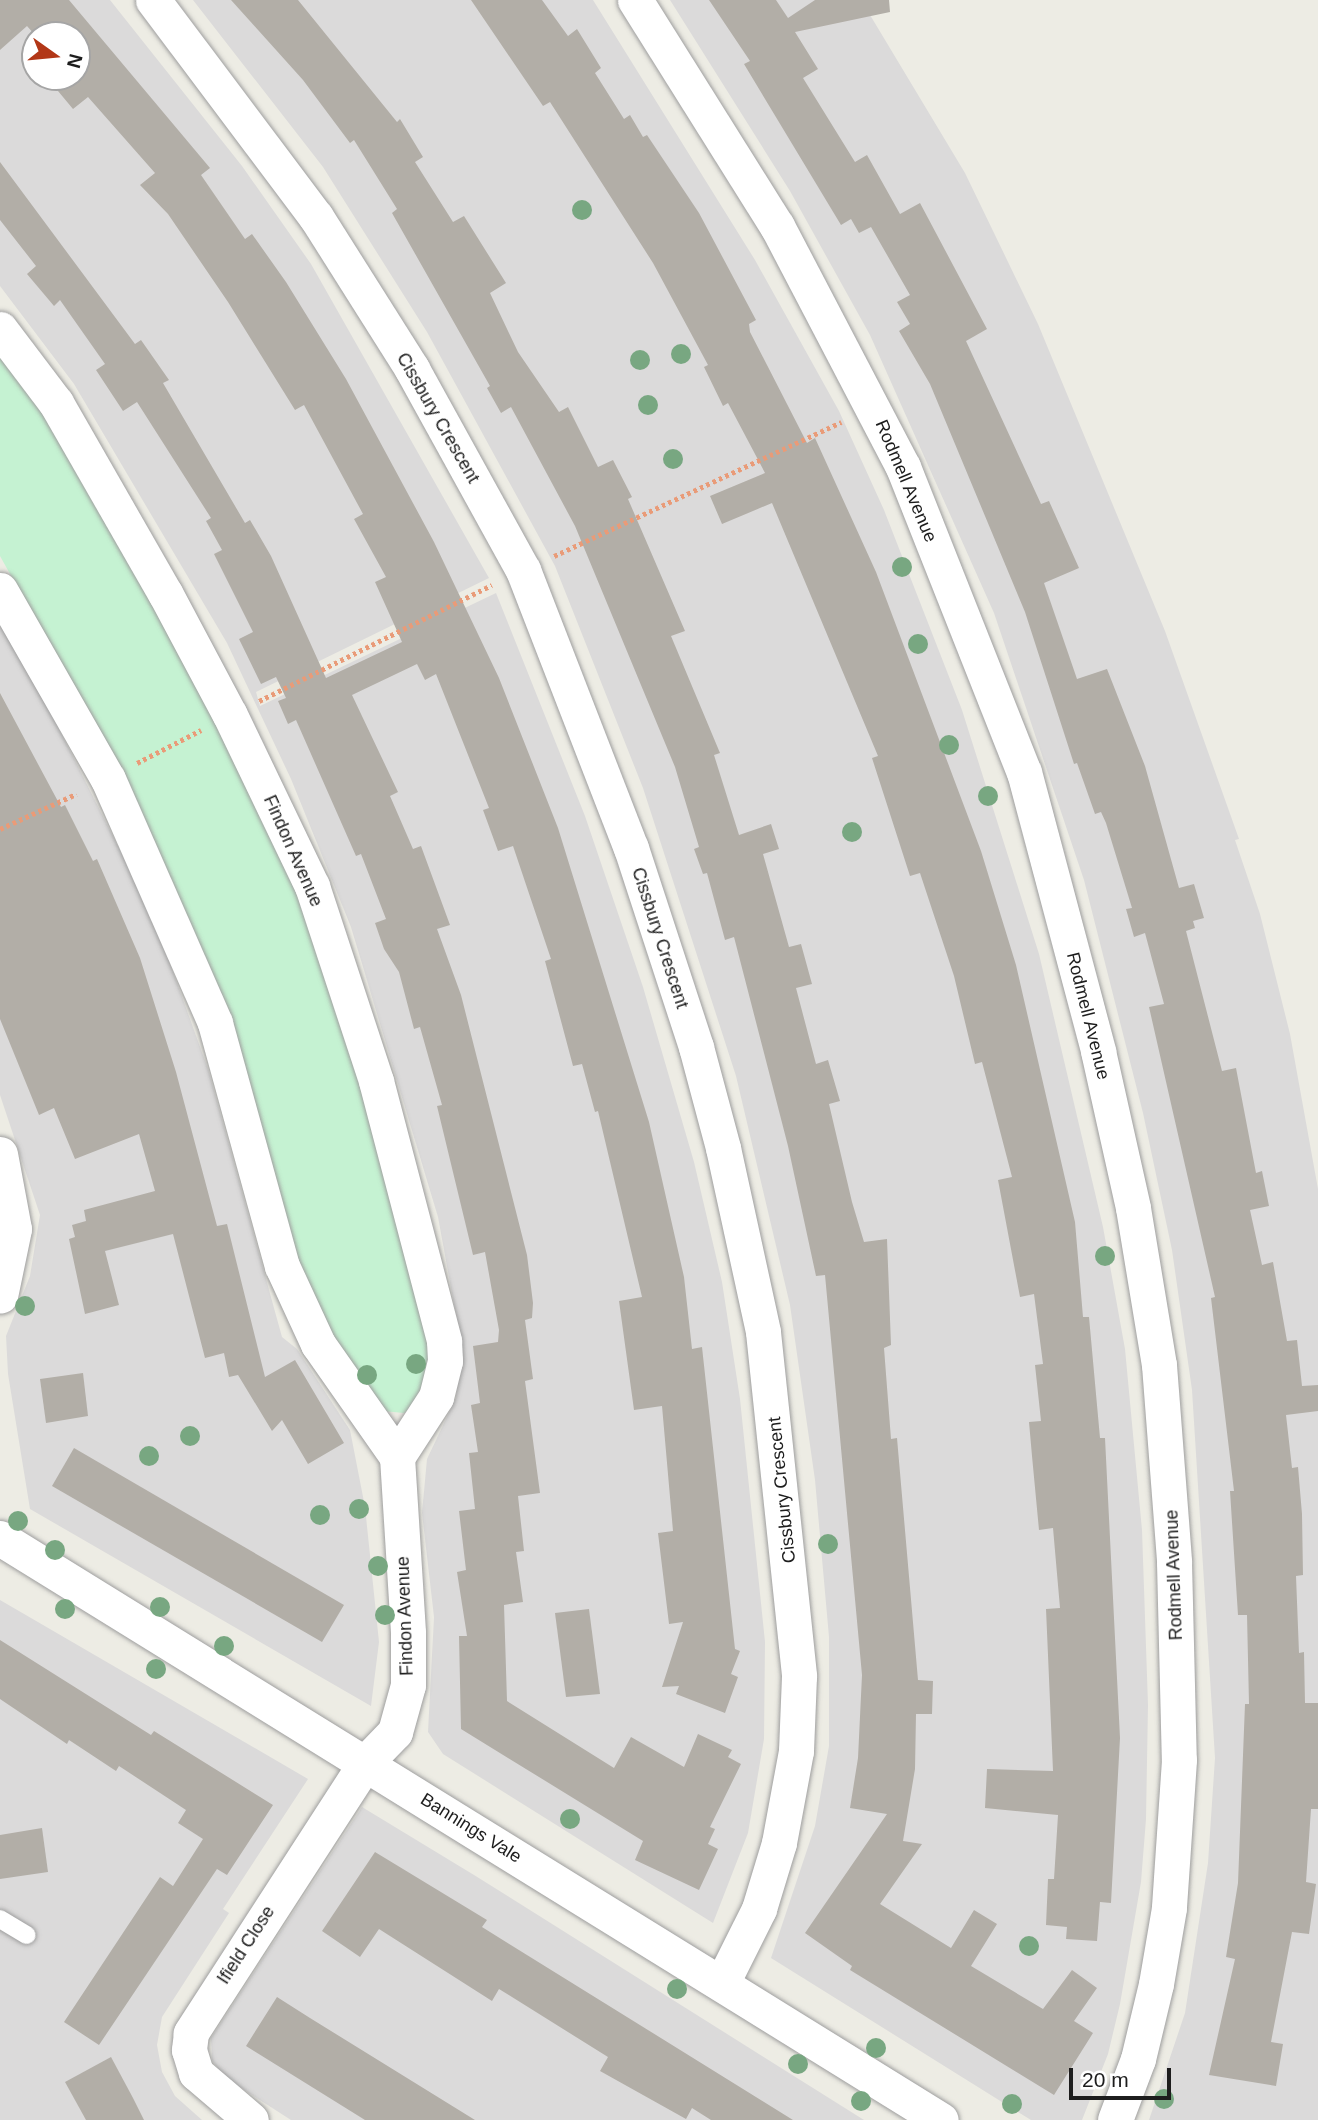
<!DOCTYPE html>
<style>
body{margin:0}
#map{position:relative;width:1318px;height:2120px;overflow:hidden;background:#edece4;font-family:Arial,sans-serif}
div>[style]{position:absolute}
.residential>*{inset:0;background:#dbdada}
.park>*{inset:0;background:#c5f2d2}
.building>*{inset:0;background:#b2aea7}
.path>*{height:4.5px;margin-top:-2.25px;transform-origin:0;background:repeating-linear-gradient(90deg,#e99b78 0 3.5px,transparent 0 7px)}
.roads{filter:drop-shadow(0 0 2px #9e9e9e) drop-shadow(0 0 2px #9e9e9e)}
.lane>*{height:18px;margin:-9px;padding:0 9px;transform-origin:9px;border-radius:9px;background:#fff}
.street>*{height:35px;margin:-17.5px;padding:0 17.5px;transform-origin:17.5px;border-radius:17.5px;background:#fff}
.trees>*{width:20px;height:20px;margin:-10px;border-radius:50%;background:#78a781}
span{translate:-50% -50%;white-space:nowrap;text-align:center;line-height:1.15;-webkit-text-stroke:5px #fff;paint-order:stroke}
.street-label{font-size:18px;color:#1d1d1d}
.north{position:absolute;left:21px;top:21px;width:70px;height:70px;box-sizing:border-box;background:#fff;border:2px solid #a5a5a5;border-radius:50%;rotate:105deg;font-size:19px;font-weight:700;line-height:28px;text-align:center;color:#1d1d1d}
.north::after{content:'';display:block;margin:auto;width:24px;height:32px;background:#b23717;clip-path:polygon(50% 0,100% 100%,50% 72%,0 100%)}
.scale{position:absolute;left:1069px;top:2068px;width:102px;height:32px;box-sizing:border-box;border:4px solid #1d1d1d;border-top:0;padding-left:9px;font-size:21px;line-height:24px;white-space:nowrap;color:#1d1d1d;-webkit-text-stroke:5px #fff;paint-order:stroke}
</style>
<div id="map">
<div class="residential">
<div style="clip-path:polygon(evenodd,0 0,110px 0,242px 166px,311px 264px,489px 578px,256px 692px,260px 706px,496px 593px,585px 816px,643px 987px,694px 1162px,722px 1282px,740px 1399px,765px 1642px,764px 1739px,748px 1833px,713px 1923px,443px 1754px,428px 1732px,434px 1617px,422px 1513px,427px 1459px,456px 1398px,460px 1337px,438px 1217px,351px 927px,291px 779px,227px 643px,74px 384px,0 286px,0 0,35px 35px,77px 35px,77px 77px,35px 77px,35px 35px)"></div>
<div style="clip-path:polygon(193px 0,593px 0,755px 260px,839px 411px,884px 510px,962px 710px,1039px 954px,1103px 1227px,1125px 1349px,1142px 1530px,1148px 1705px,1146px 1819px,1141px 1882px,1120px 2004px,1108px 2054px,1082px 2120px,1031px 2120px,771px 1958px,815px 1826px,829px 1746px,829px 1637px,815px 1480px,790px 1305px,736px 1076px,643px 788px,555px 566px,427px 332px,323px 167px)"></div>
<div style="clip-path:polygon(670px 0,861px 0,965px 173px,1038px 324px,1165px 631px,1239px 839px,1235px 840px,1260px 914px,1290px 1034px,1318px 1189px,1318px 2120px,1149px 2120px,1185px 2013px,1208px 1863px,1215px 1758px,1192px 1390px,1172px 1250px,1143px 1113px,1084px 880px,994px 613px,870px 335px,790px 191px)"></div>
<div style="clip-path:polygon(0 624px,53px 717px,143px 896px,168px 958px,208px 1069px,282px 1337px,297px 1349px,350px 1430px,365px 1507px,379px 1642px,371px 1706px,30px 1509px,8px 1374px,6px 1336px,30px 1276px,40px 1215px,0 1095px)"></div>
<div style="clip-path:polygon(0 1600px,308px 1779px,223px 1909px,229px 1913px,162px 2017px,157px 2045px,162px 2072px,175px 2096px,202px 2120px,0 2120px)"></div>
<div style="clip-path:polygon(362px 1807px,474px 1875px,864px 2120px,291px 2120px,224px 2077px,212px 2060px,211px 2038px)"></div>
</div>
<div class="park">
<div style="clip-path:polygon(0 348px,112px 517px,302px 895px,352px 1043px,434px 1363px,410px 1409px,404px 1413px,382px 1411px,311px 1303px,97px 730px,0 556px)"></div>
</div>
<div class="building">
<div style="clip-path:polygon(0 0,69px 0,210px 168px,201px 175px,245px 239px,252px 234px,286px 282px,346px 379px,434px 542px,499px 678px,558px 828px,649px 1122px,684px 1277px,692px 1349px,702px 1347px,735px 1649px,740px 1651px,731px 1674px,738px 1677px,725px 1713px,676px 1694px,679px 1686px,662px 1687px,683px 1622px,669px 1624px,658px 1533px,673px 1531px,662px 1406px,634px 1410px,619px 1301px,642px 1297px,598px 1111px,595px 1112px,582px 1064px,573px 1066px,545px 961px,551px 959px,513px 846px,498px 851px,483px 810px,489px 808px,436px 674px,425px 680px,417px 664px,352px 695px,398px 792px,390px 796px,413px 849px,421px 846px,450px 925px,437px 929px,461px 995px,527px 1255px,533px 1303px,532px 1318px,525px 1320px,533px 1379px,525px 1381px,540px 1493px,518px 1496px,524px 1551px,516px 1552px,523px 1602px,504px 1605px,507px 1701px,614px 1768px,631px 1737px,684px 1767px,698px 1734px,732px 1750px,728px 1757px,741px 1764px,710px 1827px,715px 1829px,708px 1844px,718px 1849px,699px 1890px,635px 1860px,643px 1841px,461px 1729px,459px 1636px,467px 1636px,457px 1572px,466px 1570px,459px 1511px,475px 1509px,469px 1453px,478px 1452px,471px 1405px,480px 1403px,473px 1346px,498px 1342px,499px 1330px,485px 1252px,473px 1255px,437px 1106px,442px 1105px,420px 1027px,414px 1029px,399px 972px,384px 949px,375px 923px,386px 919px,361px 854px,356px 856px,296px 720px,288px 724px,278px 701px,286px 698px,276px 677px,261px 684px,239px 639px,253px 632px,214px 554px,222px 550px,206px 521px,211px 518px,137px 402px,123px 411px,96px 370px,105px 364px,60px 300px,54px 306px,27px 274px,36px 266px,0 220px,0 162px,135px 344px,141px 340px,169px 380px,163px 383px,245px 523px,250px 520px,271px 556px,326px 678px,402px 642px,375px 582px,386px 577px,354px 519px,363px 514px,304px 405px,295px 410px,228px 302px,168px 214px,140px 185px,155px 173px,88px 97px,73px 109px,53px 85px,63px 77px,77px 77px,77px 35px,35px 35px,27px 26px,0 50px)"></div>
<div style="clip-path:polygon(231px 0,298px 0,397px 122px,400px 119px,423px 157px,415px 162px,453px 222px,464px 216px,506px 283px,490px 293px,518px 352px,559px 412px,568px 407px,598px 467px,613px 460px,632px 497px,628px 499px,685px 631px,671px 636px,720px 753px,714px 755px,739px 835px,771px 824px,779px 849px,763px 854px,789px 947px,801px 944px,812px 984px,796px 988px,816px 1064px,828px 1060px,840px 1101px,829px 1104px,852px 1202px,864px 1242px,887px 1239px,891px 1345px,884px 1348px,891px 1439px,897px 1438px,918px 1680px,933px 1681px,932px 1714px,916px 1714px,915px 1769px,903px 1841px,922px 1844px,880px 1904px,951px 1948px,974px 1910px,997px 1924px,971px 1966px,1043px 2009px,1072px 1970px,1097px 1988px,1074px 2021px,1093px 2033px,1054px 2095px,850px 1970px,852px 1966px,805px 1933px,887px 1814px,850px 1808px,858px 1758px,862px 1675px,825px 1275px,816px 1276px,788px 1146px,734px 937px,725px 940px,707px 873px,703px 874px,694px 849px,699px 847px,675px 767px,575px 526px,511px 407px,501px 413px,487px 388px,490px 386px,392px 213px,397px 209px,354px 140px,350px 143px,303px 80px)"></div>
<div style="clip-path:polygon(471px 0,542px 0,568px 36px,577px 29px,601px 68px,595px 73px,624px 119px,630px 115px,643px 137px,647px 135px,699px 213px,756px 320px,749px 324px,750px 332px,807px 443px,815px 438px,876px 572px,981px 851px,1016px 965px,1075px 1222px,1083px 1317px,1089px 1317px,1100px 1438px,1105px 1438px,1120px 1738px,1111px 1903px,1100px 1902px,1097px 1941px,1066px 1939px,1067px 1927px,1046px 1925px,1048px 1879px,1054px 1879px,1058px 1815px,985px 1808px,987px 1769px,1053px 1771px,1046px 1609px,1060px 1608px,1053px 1528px,1039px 1530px,1032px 1456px,1029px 1422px,1041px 1421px,1035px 1365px,1043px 1364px,1034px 1294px,1020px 1297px,998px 1180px,1012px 1177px,982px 1062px,975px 1064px,954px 976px,920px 873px,910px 876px,872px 758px,878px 756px,772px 503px,722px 524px,710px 496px,765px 473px,728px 403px,723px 406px,704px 367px,708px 365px,653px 263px,550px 102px,543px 106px)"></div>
<div style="clip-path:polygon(709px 0,776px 0,788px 18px,815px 0,889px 0,890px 12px,795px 32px,818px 69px,803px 78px,855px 162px,867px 155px,900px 214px,920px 203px,987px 329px,966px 341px,1041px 504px,1049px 501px,1079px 568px,1044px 583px,1077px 679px,1107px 669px,1145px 766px,1179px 888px,1194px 884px,1204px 918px,1193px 921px,1195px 928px,1186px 931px,1222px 1071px,1236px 1068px,1256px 1173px,1262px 1171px,1269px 1206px,1250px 1210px,1262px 1265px,1273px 1262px,1287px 1341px,1297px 1340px,1302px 1386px,1318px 1385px,1318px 1411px,1286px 1415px,1292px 1468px,1298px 1467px,1302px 1514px,1303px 1575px,1296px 1576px,1299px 1653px,1304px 1652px,1305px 1703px,1318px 1703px,1318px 1809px,1311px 1809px,1306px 1882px,1316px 1884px,1309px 1934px,1292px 1932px,1271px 2042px,1283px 2044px,1276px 2086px,1209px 2075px,1235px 1959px,1226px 1957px,1238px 1883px,1245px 1704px,1249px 1704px,1247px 1615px,1238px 1615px,1230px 1491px,1234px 1491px,1211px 1298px,1215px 1297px,1149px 1007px,1164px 1004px,1145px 933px,1134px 937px,1126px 909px,1132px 908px,1106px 823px,1101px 812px,1095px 814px,1077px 763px,1074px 764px,1025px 612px,930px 384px,899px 331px,910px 324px,897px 302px,910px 295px,871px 227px,859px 233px,851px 219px,841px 225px,744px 64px,750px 61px)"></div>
<div style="clip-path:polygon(0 693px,61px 807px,65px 805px,93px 861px,97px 859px,140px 958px,176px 1072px,217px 1226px,227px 1224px,265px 1377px,295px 1360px,344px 1443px,308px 1464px,282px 1420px,272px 1431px,238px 1375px,229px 1377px,224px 1353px,205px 1358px,173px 1234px,105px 1251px,119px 1305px,85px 1314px,69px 1239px,75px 1237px,72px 1225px,86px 1221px,84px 1210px,155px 1191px,139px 1134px,75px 1159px,54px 1108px,39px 1115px,0 1019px)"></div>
<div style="clip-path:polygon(83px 1373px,88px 1416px,46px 1423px,40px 1379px)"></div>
<div style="clip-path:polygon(74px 1448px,344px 1605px,322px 1642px,52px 1486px)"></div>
<div style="clip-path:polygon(589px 1609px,600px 1694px,566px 1697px,555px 1613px)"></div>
<div style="clip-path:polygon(0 1640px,151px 1735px,154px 1731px,273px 1805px,227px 1875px,217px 1869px,99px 2045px,64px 2022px,160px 1877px,173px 1886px,203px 1839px,178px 1823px,186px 1810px,119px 1766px,116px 1771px,69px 1740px,67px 1744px,0 1699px)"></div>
<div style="clip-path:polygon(42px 1828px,48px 1872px,0 1879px,0 1835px)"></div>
<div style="clip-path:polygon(375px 1852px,487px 1920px,482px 1927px,793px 2120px,711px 2120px,692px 2108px,686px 2119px,600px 2071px,608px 2057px,499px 1989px,492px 2001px,379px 1929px,360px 1957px,322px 1931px)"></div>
<div style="clip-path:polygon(277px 1997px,310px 2018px,475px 2120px,365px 2120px,246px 2046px)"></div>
<div style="clip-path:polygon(111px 2057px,133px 2098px,144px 2120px,86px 2120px,65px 2082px)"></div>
</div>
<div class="path">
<div style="left:554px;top:556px;width:317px;rotate:-25deg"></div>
<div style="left:259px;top:701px;width:260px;rotate:-26.5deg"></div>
<div style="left:137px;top:763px;width:72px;rotate:-27.3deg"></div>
<div style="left:0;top:829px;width:84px;rotate:-24.7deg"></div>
</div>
<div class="roads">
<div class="lane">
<div style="left:0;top:1919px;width:31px;rotate:31deg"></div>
</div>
<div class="street">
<div style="left:153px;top:0;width:271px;rotate:53.1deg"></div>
<div style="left:316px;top:217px;width:180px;rotate:57.7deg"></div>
<div style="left:412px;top:369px;width:230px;rotate:61.1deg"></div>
<div style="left:523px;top:570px;width:298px;rotate:68.8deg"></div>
<div style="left:631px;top:848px;width:209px;rotate:71.9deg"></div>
<div style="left:696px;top:1047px;width:105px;rotate:75deg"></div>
<div style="left:723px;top:1148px;width:188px;rotate:77.7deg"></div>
<div style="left:763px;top:1332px;width:346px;rotate:84deg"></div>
<div style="left:799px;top:1676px;width:75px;rotate:92.3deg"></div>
<div style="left:796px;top:1751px;width:94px;rotate:100.5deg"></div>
<div style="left:779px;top:1843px;width:69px;rotate:106.9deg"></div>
<div style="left:759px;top:1909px;width:83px;rotate:116.6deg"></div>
<div style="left:635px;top:0;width:267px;rotate:57.9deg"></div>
<div style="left:777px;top:226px;width:272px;rotate:62.4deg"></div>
<div style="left:903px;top:467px;width:328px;rotate:68.4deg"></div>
<div style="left:1024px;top:772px;width:289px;rotate:75.1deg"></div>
<div style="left:1098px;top:1051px;width:161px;rotate:77.4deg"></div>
<div style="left:1133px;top:1208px;width:159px;rotate:80.6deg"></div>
<div style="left:1159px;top:1365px;width:198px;rotate:85.6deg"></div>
<div style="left:1174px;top:1562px;width:198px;rotate:88.6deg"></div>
<div style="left:1179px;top:1760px;width:148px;rotate:93.9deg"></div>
<div style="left:1169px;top:1908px;width:77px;rotate:99.7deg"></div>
<div style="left:1156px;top:1984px;width:77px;rotate:103.5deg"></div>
<div style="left:1138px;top:2059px;width:65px;rotate:110.7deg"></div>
<div style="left:0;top:329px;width:93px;rotate:52.9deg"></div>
<div style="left:56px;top:403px;width:219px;rotate:60.2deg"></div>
<div style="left:165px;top:593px;width:138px;rotate:62deg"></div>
<div style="left:230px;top:715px;width:190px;rotate:64.4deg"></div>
<div style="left:312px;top:886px;width:205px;rotate:71.8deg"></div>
<div style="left:376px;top:1081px;width:269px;rotate:75.3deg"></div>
<div style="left:444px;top:1341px;width:20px;rotate:87deg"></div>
<div style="left:445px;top:1361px;width:37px;rotate:104deg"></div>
<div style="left:436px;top:1397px;width:72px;rotate:123deg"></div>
<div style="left:0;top:590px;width:218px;rotate:60.3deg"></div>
<div style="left:108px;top:779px;width:266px;rotate:66.3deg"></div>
<div style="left:215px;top:1023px;width:252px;rotate:74.6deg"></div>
<div style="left:282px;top:1266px;width:86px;rotate:65.2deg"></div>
<div style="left:318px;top:1344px;width:138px;rotate:55deg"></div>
<div style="left:397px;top:1457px;width:176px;rotate:86.4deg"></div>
<div style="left:408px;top:1633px;width:52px;rotate:90deg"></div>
<div style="left:408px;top:1685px;width:49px;rotate:105.5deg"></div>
<div style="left:395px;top:1732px;width:42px;rotate:134deg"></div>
<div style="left:366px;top:1762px;width:323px;rotate:122.9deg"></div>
<div style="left:191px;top:2033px;width:17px;rotate:97deg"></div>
<div style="left:189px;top:2050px;width:24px;rotate:73deg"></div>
<div style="left:196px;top:2073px;width:72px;rotate:40.5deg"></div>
<div style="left:0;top:1154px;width:76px;rotate:79.4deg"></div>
<div style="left:14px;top:1229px;width:68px;rotate:101.8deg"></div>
<div style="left:0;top:1538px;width:1106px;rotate:31.74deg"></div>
</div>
</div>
<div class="trees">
<div style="left:582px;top:210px"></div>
<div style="left:681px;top:354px"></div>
<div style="left:640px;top:360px"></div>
<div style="left:648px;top:405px"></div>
<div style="left:673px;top:459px"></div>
<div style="left:902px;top:567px"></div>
<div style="left:918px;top:644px"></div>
<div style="left:949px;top:745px"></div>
<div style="left:988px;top:796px"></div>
<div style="left:852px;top:832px"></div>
<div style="left:1105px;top:1256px"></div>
<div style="left:25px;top:1306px"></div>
<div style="left:416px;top:1364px"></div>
<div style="left:367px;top:1375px"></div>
<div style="left:190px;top:1436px"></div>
<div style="left:149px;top:1456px"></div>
<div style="left:359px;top:1509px"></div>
<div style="left:320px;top:1515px"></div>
<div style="left:18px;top:1521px"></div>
<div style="left:828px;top:1544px"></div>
<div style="left:55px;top:1550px"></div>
<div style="left:378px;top:1566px"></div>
<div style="left:160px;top:1607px"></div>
<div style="left:65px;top:1609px"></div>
<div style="left:385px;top:1615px"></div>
<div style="left:224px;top:1646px"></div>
<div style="left:156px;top:1669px"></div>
<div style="left:570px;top:1819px"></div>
<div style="left:1029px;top:1946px"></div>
<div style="left:677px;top:1989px"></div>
<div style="left:876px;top:2048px"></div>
<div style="left:798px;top:2064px"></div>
<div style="left:1164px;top:2099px"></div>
<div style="left:861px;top:2101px"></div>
<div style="left:1012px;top:2104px"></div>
</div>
<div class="street-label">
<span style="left:438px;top:418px;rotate:60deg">Cissbury Crescent</span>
<span style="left:906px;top:481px;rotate:67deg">Rodmell Avenue</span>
<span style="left:293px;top:851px;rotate:66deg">Findon Avenue</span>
<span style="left:660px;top:938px;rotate:72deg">Cissbury Crescent</span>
<span style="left:1088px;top:1016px;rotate:76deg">Rodmell Avenue</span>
<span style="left:782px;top:1490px;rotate:-96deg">Cissbury Crescent</span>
<span style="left:1174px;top:1575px;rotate:-92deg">Rodmell Avenue</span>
<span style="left:405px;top:1616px;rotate:-92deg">Findon Avenue</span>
<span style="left:471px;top:1828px;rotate:32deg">Bannings Vale</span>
<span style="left:246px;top:1945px;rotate:-57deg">Ifield Close</span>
</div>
<div class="north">N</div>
<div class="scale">20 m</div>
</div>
